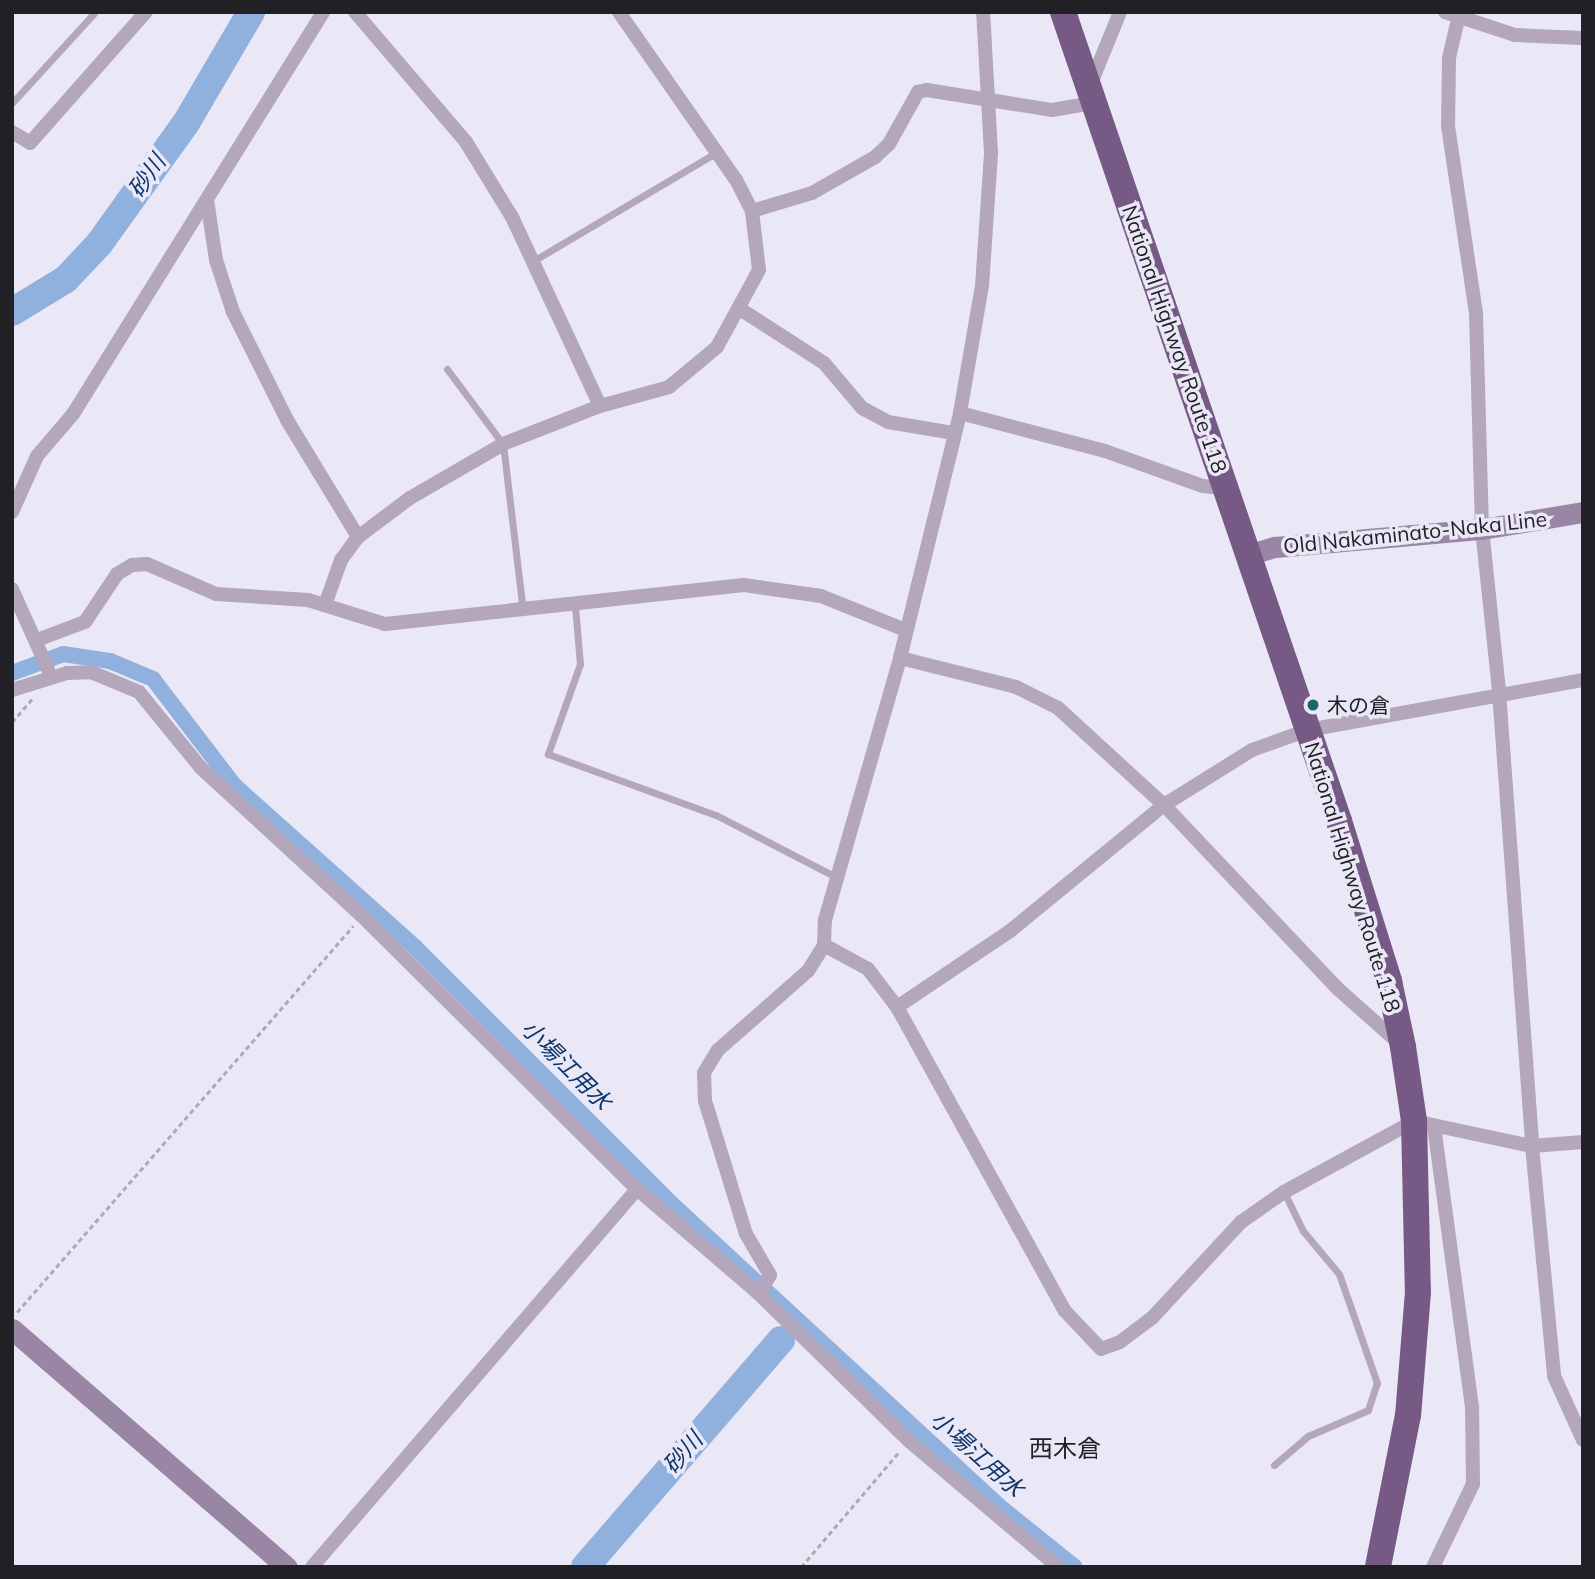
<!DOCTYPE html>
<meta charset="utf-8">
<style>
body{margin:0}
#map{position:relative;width:1595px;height:1579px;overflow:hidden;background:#eae8f6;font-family:Mulish,"Noto Sans JP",sans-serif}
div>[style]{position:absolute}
.canal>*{height:16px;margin:-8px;padding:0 8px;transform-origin:8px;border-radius:8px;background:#90b0de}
.river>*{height:28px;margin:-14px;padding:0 14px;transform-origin:14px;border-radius:14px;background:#90b0de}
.path>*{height:2.5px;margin-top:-1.25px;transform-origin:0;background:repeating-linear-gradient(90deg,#acaab6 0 5px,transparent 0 8.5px)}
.lane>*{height:7px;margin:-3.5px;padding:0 3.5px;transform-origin:3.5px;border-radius:3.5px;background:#b4a6bb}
.street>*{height:14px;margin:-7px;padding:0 7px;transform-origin:7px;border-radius:7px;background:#b4a6bb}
.secondary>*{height:21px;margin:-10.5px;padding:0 10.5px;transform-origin:10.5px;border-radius:10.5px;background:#9985a4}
.highway>*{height:26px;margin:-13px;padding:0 13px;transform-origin:13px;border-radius:13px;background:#765984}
.dots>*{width:19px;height:19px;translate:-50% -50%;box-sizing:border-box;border:4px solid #eae8f6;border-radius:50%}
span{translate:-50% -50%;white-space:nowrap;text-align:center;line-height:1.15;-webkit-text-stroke:7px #eae8f6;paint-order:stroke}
.street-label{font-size:21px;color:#212025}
.poi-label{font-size:21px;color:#212025}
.left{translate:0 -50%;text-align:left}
.water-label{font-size:23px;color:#0b356c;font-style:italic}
.quarter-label{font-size:24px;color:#212025}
.frame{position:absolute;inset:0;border:14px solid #212025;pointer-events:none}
</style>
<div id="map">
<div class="canal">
<div style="left:12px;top:673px;width:54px;rotate:-20.4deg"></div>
<div style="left:63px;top:654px;width:48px;rotate:8.5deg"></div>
<div style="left:110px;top:661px;width:47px;rotate:22.7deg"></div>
<div style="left:153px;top:679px;width:133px;rotate:52.6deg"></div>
<div style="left:234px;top:785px;width:243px;rotate:41.8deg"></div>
<div style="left:415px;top:947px;width:366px;rotate:45deg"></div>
<div style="left:674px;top:1206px;width:442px;rotate:42.7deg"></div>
<div style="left:999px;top:1506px;width:97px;rotate:38.8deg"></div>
</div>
<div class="river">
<div style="left:12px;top:312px;width:63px;rotate:-31.4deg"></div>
<div style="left:66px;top:279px;width:48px;rotate:-46.7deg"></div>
<div style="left:99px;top:244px;width:149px;rotate:-54.3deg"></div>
<div style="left:186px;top:123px;width:129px;rotate:-59.6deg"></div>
<div style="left:585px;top:1567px;width:300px;rotate:-49.2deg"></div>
</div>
<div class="path">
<div style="left:12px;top:722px;width:32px;rotate:-49deg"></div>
<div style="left:17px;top:1312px;width:512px;rotate:-48.96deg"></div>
<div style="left:801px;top:1567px;width:151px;rotate:-49.6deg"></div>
</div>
<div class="lane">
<div style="left:12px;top:103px;width:123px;rotate:-47.6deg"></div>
<div style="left:533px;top:261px;width:214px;rotate:-30.6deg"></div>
<div style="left:447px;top:369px;width:94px;rotate:53.3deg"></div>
<div style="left:503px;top:444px;width:168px;rotate:83.2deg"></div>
<div style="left:575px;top:606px;width:58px;rotate:85.1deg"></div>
<div style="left:580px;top:664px;width:96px;rotate:109.6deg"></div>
<div style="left:548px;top:754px;width:179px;rotate:20deg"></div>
<div style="left:716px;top:815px;width:137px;rotate:27.3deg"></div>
<div style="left:1274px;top:1465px;width:45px;rotate:-40.5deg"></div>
<div style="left:1308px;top:1436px;width:65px;rotate:-23.4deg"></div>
<div style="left:1368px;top:1410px;width:28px;rotate:-72deg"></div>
<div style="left:1377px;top:1383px;width:115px;rotate:-109.2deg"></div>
<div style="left:1339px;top:1274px;width:56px;rotate:-129.9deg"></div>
<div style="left:1303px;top:1231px;width:43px;rotate:-116deg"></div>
</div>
<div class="street">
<div style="left:355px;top:12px;width:171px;rotate:49.5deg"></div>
<div style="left:466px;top:142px;width:88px;rotate:58.5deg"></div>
<div style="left:512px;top:217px;width:208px;rotate:65deg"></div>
<div style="left:1445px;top:12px;width:74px;rotate:18.2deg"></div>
<div style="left:1515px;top:35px;width:68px;rotate:2.5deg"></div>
<div style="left:1458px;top:19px;width:40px;rotate:103deg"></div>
<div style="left:1449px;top:58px;width:68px;rotate:90.8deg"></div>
<div style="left:1448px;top:126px;width:190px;rotate:81.5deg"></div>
<div style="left:1476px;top:314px;width:215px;rotate:88.4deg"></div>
<div style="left:1482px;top:529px;width:164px;rotate:84deg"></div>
<div style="left:1499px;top:692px;width:455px;rotate:85.8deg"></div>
<div style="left:1532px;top:1146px;width:231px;rotate:84.5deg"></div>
<div style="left:1554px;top:1376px;width:70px;rotate:65.6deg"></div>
<div style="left:1086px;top:81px;width:9px;rotate:-32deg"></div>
<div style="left:1094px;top:76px;width:69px;rotate:-67.9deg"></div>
<div style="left:12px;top:132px;width:21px;rotate:31deg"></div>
<div style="left:30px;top:143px;width:175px;rotate:-48.5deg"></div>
<div style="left:207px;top:200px;width:61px;rotate:81.5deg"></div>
<div style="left:216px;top:260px;width:55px;rotate:71.9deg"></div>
<div style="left:233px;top:312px;width:121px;rotate:63.4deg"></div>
<div style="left:287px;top:420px;width:137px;rotate:58.7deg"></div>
<div style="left:752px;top:211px;width:63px;rotate:-16.7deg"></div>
<div style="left:812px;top:193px;width:73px;rotate:-29.7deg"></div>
<div style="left:875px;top:157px;width:19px;rotate:-43deg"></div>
<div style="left:889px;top:144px;width:60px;rotate:-60.9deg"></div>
<div style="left:918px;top:92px;width:9px;rotate:-13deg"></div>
<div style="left:927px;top:90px;width:127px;rotate:9.1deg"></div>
<div style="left:1052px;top:110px;width:42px;rotate:-9.7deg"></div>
<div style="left:740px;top:309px;width:100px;rotate:32.7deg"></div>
<div style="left:824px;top:363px;width:59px;rotate:49.8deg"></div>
<div style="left:862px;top:408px;width:30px;rotate:28deg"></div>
<div style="left:888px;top:422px;width:67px;rotate:9.5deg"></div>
<div style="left:960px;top:413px;width:150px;rotate:14.7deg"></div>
<div style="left:1105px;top:451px;width:104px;rotate:19.7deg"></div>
<div style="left:1203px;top:486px;width:24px;rotate:7deg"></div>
<div style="left:12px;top:512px;width:61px;rotate:-65.9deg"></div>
<div style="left:37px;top:456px;width:55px;rotate:-49.4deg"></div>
<div style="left:73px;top:414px;width:473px;rotate:-58.1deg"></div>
<div style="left:12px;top:589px;width:88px;rotate:65.8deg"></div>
<div style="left:325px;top:605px;width:48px;rotate:-70.4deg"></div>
<div style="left:341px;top:560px;width:29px;rotate:-54deg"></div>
<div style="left:358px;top:537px;width:65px;rotate:-36.9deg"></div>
<div style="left:410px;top:498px;width:108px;rotate:-30.1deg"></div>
<div style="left:503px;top:444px;width:104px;rotate:-21.4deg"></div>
<div style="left:600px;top:406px;width:72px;rotate:-15.4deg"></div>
<div style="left:669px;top:387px;width:62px;rotate:-39.8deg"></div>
<div style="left:717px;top:347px;width:88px;rotate:-61.4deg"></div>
<div style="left:759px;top:270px;width:59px;rotate:-96.8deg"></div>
<div style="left:752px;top:211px;width:35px;rotate:-117deg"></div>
<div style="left:736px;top:180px;width:205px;rotate:-124.9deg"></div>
<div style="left:37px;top:640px;width:51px;rotate:-20.6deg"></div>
<div style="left:85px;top:622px;width:58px;rotate:-56.3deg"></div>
<div style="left:117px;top:574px;width:17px;rotate:-31deg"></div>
<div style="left:132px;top:565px;width:15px;rotate:-4deg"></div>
<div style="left:147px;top:564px;width:75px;rotate:23.5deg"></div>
<div style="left:216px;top:594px;width:92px;rotate:3.7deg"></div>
<div style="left:308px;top:600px;width:81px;rotate:17.3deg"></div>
<div style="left:385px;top:624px;width:361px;rotate:-6.2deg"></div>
<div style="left:744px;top:585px;width:78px;rotate:8.1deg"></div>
<div style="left:821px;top:596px;width:91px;rotate:22deg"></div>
<div style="left:900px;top:658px;width:120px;rotate:14deg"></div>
<div style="left:1016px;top:687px;width:47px;rotate:26.6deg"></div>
<div style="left:1058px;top:708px;width:144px;rotate:42.5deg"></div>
<div style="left:1164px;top:805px;width:252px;rotate:46.6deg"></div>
<div style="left:1337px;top:988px;width:87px;rotate:41.7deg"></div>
<div style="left:12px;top:690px;width:58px;rotate:-17.2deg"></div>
<div style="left:67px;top:673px;width:24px;rotate:-2deg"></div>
<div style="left:91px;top:672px;width:52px;rotate:22.6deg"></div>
<div style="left:139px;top:692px;width:98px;rotate:50.8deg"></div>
<div style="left:201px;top:768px;width:219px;rotate:42.6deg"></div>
<div style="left:362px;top:916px;width:387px;rotate:44.8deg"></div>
<div style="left:637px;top:1189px;width:161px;rotate:40.7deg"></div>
<div style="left:759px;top:1294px;width:210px;rotate:44.4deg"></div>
<div style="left:909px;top:1441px;width:195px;rotate:40.2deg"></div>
<div style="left:824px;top:945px;width:50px;rotate:28.6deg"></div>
<div style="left:868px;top:969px;width:48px;rotate:52.7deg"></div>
<div style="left:897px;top:1007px;width:347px;rotate:61.1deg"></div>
<div style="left:1065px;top:1311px;width:52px;rotate:46.5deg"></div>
<div style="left:1101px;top:1349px;width:20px;rotate:-20deg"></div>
<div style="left:1120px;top:1342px;width:40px;rotate:-37deg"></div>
<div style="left:1152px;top:1318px;width:131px;rotate:-47.2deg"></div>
<div style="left:1241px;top:1222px;width:52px;rotate:-34.9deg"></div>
<div style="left:1284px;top:1192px;width:148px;rotate:-28.6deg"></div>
<div style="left:1414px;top:1121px;width:121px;rotate:12deg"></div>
<div style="left:1532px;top:1146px;width:51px;rotate:-4.5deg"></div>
<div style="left:897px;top:1007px;width:136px;rotate:-33.9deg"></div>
<div style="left:1010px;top:931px;width:199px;rotate:-39.3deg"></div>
<div style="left:1164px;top:805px;width:104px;rotate:-32deg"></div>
<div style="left:1252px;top:750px;width:59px;rotate:-19.7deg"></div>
<div style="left:1308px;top:730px;width:280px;rotate:-10.3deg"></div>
<div style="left:759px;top:1294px;width:22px;rotate:-60deg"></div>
<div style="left:770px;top:1275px;width:48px;rotate:-120.3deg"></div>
<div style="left:746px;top:1234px;width:139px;rotate:-107.1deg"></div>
<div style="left:705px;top:1101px;width:28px;rotate:-92deg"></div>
<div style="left:704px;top:1073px;width:27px;rotate:-59deg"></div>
<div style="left:718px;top:1050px;width:120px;rotate:-41.3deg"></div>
<div style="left:808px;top:971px;width:31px;rotate:-58deg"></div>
<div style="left:824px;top:945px;width:25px;rotate:-88deg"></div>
<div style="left:825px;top:920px;width:273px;rotate:-74deg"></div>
<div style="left:900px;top:658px;width:252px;rotate:-76.2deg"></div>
<div style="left:960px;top:413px;width:129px;rotate:-80.2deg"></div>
<div style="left:982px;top:286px;width:133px;rotate:-86.1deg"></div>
<div style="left:991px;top:153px;width:141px;rotate:-93.2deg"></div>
<div style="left:312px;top:1567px;width:499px;rotate:-49.3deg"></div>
<div style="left:1433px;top:1567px;width:92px;rotate:-64.3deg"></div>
<div style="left:1473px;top:1484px;width:77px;rotate:-90.7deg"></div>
<div style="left:1472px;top:1407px;width:283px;rotate:-97.7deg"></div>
</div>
<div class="secondary">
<div style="left:1248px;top:555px;width:28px;rotate:-17deg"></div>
<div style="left:1275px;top:547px;width:208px;rotate:-5deg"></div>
<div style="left:1482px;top:529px;width:102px;rotate:-9.6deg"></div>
<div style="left:12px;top:1329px;width:364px;rotate:40.9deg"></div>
</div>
<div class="highway">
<div style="left:1063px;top:12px;width:855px;rotate:71.16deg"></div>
<div style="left:1339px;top:821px;width:168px;rotate:72.6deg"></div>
<div style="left:1389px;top:981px;width:67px;rotate:78deg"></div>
<div style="left:1403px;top:1047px;width:75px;rotate:81.5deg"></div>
<div style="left:1414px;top:1121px;width:171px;rotate:88.7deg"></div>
<div style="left:1418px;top:1292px;width:123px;rotate:94.6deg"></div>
<div style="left:1408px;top:1415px;width:155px;rotate:101.2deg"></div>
</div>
<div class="dots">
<div style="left:1313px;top:705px;background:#1a676c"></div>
</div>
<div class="street-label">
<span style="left:1175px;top:339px;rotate:71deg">National Highway Route 118</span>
<span style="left:1415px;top:532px;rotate:-6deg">Old Nakaminato-Naka Line</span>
<span style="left:1353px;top:877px;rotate:73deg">National Highway Route 118</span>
</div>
<div class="poi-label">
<span class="left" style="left:1327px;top:705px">木の倉</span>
</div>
<div class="water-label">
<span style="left:147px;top:176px;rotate:-55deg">砂川</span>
<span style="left:566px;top:1065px;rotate:45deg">小場江用水</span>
<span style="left:683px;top:1453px;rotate:-49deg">砂川</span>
<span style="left:977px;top:1454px;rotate:42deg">小場江用水</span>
</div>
<div class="quarter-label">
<span style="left:1065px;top:1449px">西木倉</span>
</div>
<div class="frame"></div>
</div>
